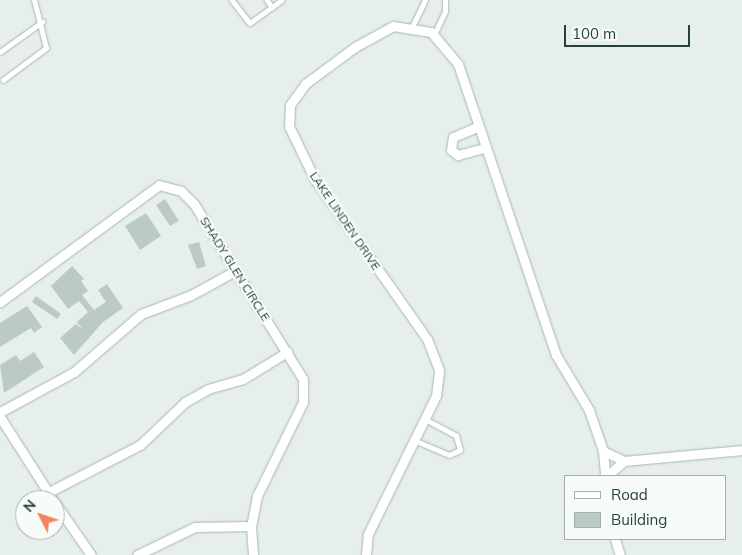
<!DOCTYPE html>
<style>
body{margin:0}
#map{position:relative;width:742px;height:555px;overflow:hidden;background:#e6efeb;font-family:Mulish,sans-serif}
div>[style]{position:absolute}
.building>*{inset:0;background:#bbcac4}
.roads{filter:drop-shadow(0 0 1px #a8b8b2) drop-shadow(0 0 1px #a8b8b2)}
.lane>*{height:4.5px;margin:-2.25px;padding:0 2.25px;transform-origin:2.25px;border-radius:2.25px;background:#fff}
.street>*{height:9px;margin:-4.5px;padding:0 4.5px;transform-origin:4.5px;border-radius:4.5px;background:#fff}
span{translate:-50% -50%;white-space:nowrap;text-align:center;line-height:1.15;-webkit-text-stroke:4.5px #f7fbf9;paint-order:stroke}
.street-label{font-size:12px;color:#24423a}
.legend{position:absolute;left:564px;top:475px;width:162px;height:65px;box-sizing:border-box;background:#f7fbf9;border:1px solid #a3b1ad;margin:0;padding:6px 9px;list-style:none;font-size:15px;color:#24423a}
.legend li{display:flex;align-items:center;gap:10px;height:25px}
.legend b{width:25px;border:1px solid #a3b1ad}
.north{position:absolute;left:15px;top:490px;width:50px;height:50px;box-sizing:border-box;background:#f7fbf9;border:1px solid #a3b1ad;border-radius:50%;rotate:311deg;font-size:14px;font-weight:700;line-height:20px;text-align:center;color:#24423a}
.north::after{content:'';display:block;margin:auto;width:18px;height:22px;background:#f4845f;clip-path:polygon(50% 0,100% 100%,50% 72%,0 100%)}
.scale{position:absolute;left:564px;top:25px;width:126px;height:22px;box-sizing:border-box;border:2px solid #24423a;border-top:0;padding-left:6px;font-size:15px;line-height:18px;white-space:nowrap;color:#24423a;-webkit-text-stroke:4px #f7fbf9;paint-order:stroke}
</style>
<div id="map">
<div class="building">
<div style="clip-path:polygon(165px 199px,179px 221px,170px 226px,156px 205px)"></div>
<div style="clip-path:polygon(146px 213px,161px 236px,140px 250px,125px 226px)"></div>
<div style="clip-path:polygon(199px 242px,206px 266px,197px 269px,188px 245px)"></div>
<div style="clip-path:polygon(72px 266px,84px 279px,81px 281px,88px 291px,82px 295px,94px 310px,106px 302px,98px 290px,107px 284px,123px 308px,103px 322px,74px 355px,60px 338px,76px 324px,83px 330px,77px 322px,88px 312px,79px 301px,68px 309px,51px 286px)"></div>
<div style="clip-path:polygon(36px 296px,61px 314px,57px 319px,32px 302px)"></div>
<div style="clip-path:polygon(27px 306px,42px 327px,34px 333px,31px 328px,0 347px,0 323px)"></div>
<div style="clip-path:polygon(34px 352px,44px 367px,4px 393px,0 365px,16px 355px,20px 361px)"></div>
</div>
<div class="roads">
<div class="lane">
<div style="left:232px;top:0;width:29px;rotate:52deg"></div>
<div style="left:250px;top:23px;width:39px;rotate:-36deg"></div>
<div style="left:267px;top:0;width:9px;rotate:54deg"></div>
<div style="left:411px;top:29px;width:32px;rotate:-64deg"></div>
<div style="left:434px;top:35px;width:26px;rotate:-65deg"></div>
<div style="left:445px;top:11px;width:11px;rotate:-90deg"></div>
<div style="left:0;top:52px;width:52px;rotate:-35.5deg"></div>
<div style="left:3px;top:80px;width:54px;rotate:-36.7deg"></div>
<div style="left:46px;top:48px;width:49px;rotate:-104deg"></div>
<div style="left:414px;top:440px;width:38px;rotate:23deg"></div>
<div style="left:449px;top:455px;width:12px;rotate:-24deg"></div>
<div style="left:460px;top:450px;width:15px;rotate:-106deg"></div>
<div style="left:456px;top:436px;width:36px;rotate:-152deg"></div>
</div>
<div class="street">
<div style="left:477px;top:127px;width:26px;rotate:157deg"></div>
<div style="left:453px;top:137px;width:13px;rotate:99deg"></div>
<div style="left:451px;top:150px;width:9px;rotate:36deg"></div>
<div style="left:458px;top:155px;width:27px;rotate:-15deg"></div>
<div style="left:0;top:302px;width:197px;rotate:-36.3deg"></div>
<div style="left:159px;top:185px;width:23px;rotate:15deg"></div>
<div style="left:181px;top:191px;width:18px;rotate:45deg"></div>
<div style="left:194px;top:204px;width:206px;rotate:58.1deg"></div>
<div style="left:303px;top:379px;width:23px;rotate:90deg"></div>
<div style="left:303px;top:402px;width:105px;rotate:116.1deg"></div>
<div style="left:257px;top:496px;width:31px;rotate:101deg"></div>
<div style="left:251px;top:526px;width:29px;rotate:86deg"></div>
<div style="left:0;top:412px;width:84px;rotate:-28.4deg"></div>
<div style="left:74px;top:372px;width:89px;rotate:-40.9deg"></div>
<div style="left:141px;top:314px;width:53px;rotate:-20.8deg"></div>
<div style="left:191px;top:295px;width:50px;rotate:-28.6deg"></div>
<div style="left:0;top:417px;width:98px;rotate:57.4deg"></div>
<div style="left:603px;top:451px;width:23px;rotate:25deg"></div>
<div style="left:624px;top:461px;width:23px;rotate:139deg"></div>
<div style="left:624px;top:461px;width:119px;rotate:-5.3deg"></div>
<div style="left:47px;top:493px;width:105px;rotate:-27.3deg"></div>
<div style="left:140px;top:445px;width:62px;rotate:-43.7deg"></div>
<div style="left:185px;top:402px;width:26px;rotate:-29deg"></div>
<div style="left:208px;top:389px;width:36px;rotate:-16deg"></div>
<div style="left:243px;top:379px;width:52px;rotate:-31.5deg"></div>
<div style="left:55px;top:503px;width:63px;rotate:55.3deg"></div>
<div style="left:615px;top:539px;width:17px;rotate:73deg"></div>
<div style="left:137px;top:555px;width:64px;rotate:-25.8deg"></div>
<div style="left:195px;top:527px;width:56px;rotate:-1deg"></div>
<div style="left:366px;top:555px;width:21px;rotate:-85deg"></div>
<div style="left:368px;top:534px;width:154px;rotate:-63.8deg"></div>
<div style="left:436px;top:396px;width:26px;rotate:-83deg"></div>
<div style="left:439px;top:370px;width:33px;rotate:-111deg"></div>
<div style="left:427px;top:339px;width:197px;rotate:-125.1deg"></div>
<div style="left:314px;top:178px;width:58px;rotate:-115.7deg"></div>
<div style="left:289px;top:126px;width:21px;rotate:-87deg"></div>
<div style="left:290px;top:105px;width:26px;rotate:-54deg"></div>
<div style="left:305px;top:84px;width:62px;rotate:-36.5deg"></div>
<div style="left:355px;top:47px;width:43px;rotate:-28.9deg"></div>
<div style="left:393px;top:26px;width:38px;rotate:9deg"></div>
<div style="left:431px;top:32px;width:42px;rotate:49.8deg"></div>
<div style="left:458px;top:64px;width:307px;rotate:71.4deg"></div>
<div style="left:556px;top:355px;width:64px;rotate:59deg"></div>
<div style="left:589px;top:410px;width:43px;rotate:71.1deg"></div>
<div style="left:603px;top:451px;width:25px;rotate:85deg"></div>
</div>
</div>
<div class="street-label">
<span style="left:345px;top:221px;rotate:56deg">LAKE LINDEN DRIVE</span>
<span style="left:235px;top:269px;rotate:58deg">SHADY GLEN CIRCLE</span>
</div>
<ul class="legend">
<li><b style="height:6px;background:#fff"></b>Road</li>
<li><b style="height:14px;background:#bbcac4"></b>Building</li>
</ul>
<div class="north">N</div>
<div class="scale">100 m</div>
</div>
